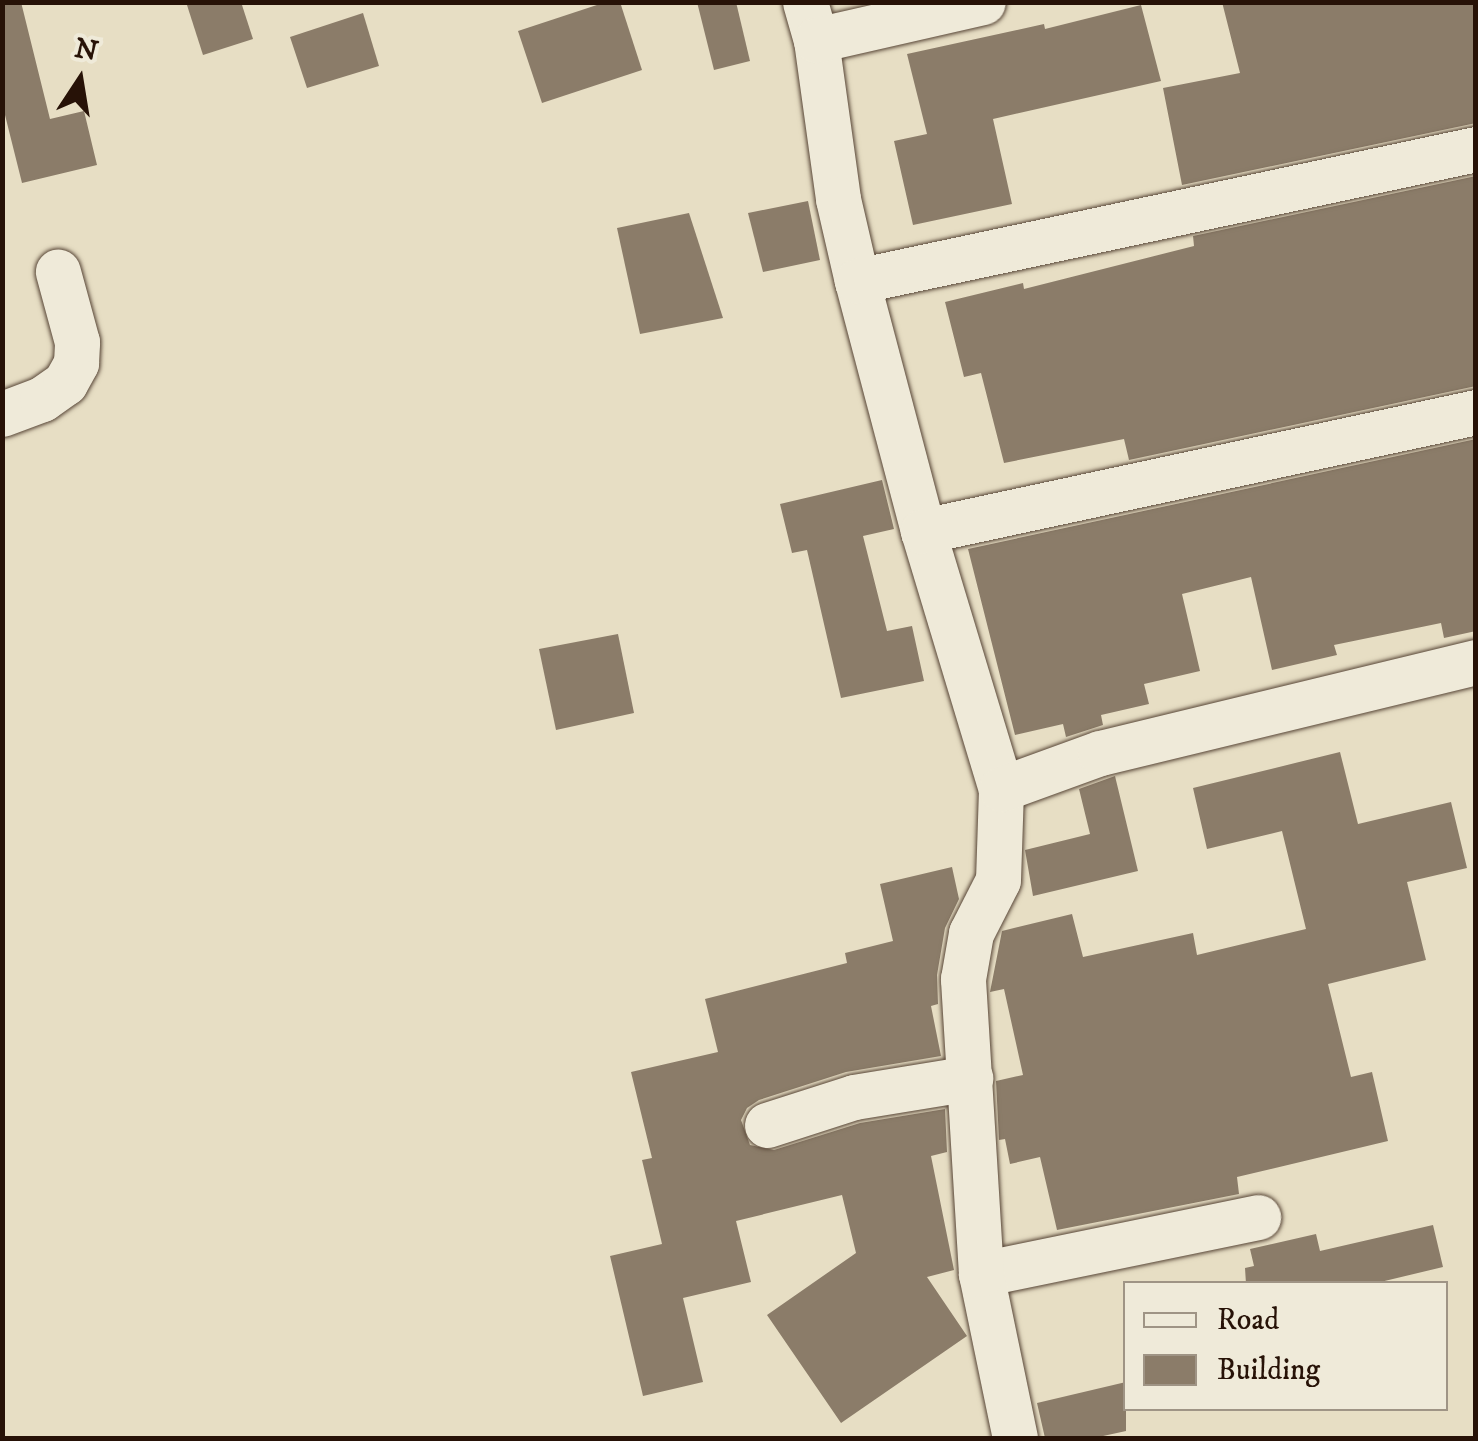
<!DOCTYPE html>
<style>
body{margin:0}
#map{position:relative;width:1478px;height:1441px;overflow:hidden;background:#e7dec4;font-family:"IM FELL DW Pica",serif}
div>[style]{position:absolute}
.building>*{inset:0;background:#8b7c69}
.roads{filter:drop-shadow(0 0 2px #574536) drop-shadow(0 0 2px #574536)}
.minor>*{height:45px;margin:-22.5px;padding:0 22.5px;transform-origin:22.5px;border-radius:22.5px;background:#efead9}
span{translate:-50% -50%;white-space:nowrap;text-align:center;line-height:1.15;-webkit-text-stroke:8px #efead9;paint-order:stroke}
.frame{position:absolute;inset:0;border:5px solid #271207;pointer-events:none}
.legend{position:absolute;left:1123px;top:1281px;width:325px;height:130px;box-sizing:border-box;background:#efead9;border:2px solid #9f9485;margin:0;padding:12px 18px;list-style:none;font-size:30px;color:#271207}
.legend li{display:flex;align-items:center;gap:20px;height:50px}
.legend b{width:50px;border:2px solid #9f9485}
.north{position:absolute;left:30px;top:30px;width:100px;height:100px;-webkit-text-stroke:8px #efead9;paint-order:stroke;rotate:12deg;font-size:28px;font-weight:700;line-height:40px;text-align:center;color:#271207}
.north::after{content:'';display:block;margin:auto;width:35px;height:45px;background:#271207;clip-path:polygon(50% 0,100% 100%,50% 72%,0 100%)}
</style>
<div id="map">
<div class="building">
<div style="clip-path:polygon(2px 2px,21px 2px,50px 119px,84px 111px,97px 165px,22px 183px,2px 103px)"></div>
<div style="clip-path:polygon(186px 2px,241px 2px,253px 39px,203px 55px)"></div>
<div style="clip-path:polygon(606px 2px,620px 2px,642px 70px,542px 103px,518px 31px)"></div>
<div style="clip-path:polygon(697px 2px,736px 2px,750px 61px,714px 70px)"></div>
<div style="clip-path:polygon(1222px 2px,1476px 2px,1476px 123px,1182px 185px,1163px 88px,1240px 73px)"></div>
<div style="clip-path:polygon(1141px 5px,1161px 81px,993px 119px,1012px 204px,913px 225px,894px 141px,927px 134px,907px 54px,1044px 24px,1045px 29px)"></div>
<div style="clip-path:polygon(363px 13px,379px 66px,307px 88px,290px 37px)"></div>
<div style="clip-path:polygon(1476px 176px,1476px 386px,1129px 460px,1124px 439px,1004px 463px,981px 373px,964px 377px,945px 302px,1023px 283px,1024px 289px,1194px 246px,1193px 236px)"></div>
<div style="clip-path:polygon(808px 201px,820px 260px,763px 272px,748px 213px)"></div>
<div style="clip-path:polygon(689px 213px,723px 318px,640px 334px,617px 228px)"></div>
<div style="clip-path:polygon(1476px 439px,1476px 631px,1444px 638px,1441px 623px,1334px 645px,1337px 655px,1272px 670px,1251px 577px,1182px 594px,1200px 671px,1144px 684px,1149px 704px,1101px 715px,1103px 725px,1066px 737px,1063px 724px,1015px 735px,968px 549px)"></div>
<div style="clip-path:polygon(882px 480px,894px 529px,863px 536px,887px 631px,912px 626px,924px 681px,841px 698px,807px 550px,792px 553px,780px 504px)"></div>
<div style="clip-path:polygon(618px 634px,634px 713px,556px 730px,539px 649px)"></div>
<div style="clip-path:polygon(1340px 752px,1358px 824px,1451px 802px,1467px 868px,1407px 882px,1426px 960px,1328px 984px,1351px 1077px,1372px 1072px,1388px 1141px,1237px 1177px,1239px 1194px,1057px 1230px,1040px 1157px,1010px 1164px,1005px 1139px,999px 1140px,996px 1081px,1023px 1075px,1004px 989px,990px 992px,1002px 931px,1072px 914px,1083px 957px,1193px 933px,1197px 955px,1306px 929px,1282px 831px,1207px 849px,1193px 788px)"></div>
<div style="clip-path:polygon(1115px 776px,1138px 871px,1033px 896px,1025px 850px,1090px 834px,1079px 789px)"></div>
<div style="clip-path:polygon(952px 867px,959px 899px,945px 928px,937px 975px,938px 1004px,931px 1006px,941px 1056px,846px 1072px,759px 1100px,747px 1108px,741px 1120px,750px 1145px,774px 1150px,860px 1123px,945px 1109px,947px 1152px,931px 1156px,954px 1270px,927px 1277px,967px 1336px,841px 1423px,767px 1315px,856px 1253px,842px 1195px,736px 1221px,751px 1282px,683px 1298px,703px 1382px,643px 1396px,610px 1256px,662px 1244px,642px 1160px,652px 1158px,631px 1072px,718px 1052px,705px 999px,847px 963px,845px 953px,893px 941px,880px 884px)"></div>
<div style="clip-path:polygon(1433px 1225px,1443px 1267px,1372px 1284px,1246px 1284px,1245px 1268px,1254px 1266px,1250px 1249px,1316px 1234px,1320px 1251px)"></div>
<div style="clip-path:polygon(1126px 1382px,1126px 1431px,1094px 1438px,1045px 1438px,1037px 1403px)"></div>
</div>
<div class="roads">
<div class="minor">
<div style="left:805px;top:2px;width:40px;rotate:74deg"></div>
<div style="left:816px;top:40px;width:161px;rotate:82.1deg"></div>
<div style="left:838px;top:199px;width:84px;rotate:77deg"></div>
<div style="left:857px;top:281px;width:259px;rotate:75.2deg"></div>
<div style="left:923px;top:531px;width:270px;rotate:73.2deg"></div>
<div style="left:816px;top:40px;width:171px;rotate:-12.8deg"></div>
<div style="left:857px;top:281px;width:633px;rotate:-12.04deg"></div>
<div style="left:2px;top:414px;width:43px;rotate:-20.6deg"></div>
<div style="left:42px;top:399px;width:28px;rotate:-35deg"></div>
<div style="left:65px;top:383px;width:23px;rotate:-61deg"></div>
<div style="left:76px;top:363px;width:21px;rotate:-87deg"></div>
<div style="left:77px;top:342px;width:73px;rotate:-105.2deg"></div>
<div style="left:923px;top:531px;width:566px;rotate:-12.14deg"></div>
<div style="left:767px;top:1125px;width:91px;rotate:-17.8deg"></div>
<div style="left:854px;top:1097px;width:118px;rotate:-9.3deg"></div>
<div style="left:981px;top:1274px;width:283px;rotate:-11.6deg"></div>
<div style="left:1015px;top:1438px;width:167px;rotate:-101.7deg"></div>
<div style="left:981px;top:1274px;width:296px;rotate:-93.5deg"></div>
<div style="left:963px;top:979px;width:47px;rotate:-80.1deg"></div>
<div style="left:971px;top:933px;width:59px;rotate:-63deg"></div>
<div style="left:998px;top:880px;width:91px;rotate:-88.1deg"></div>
<div style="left:1001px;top:789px;width:105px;rotate:-20deg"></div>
<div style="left:1100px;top:753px;width:387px;rotate:-13.6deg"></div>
</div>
</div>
<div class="frame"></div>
<ul class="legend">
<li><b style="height:12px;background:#efead9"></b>Road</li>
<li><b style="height:28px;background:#8b7c69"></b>Building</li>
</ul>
<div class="north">N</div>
</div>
